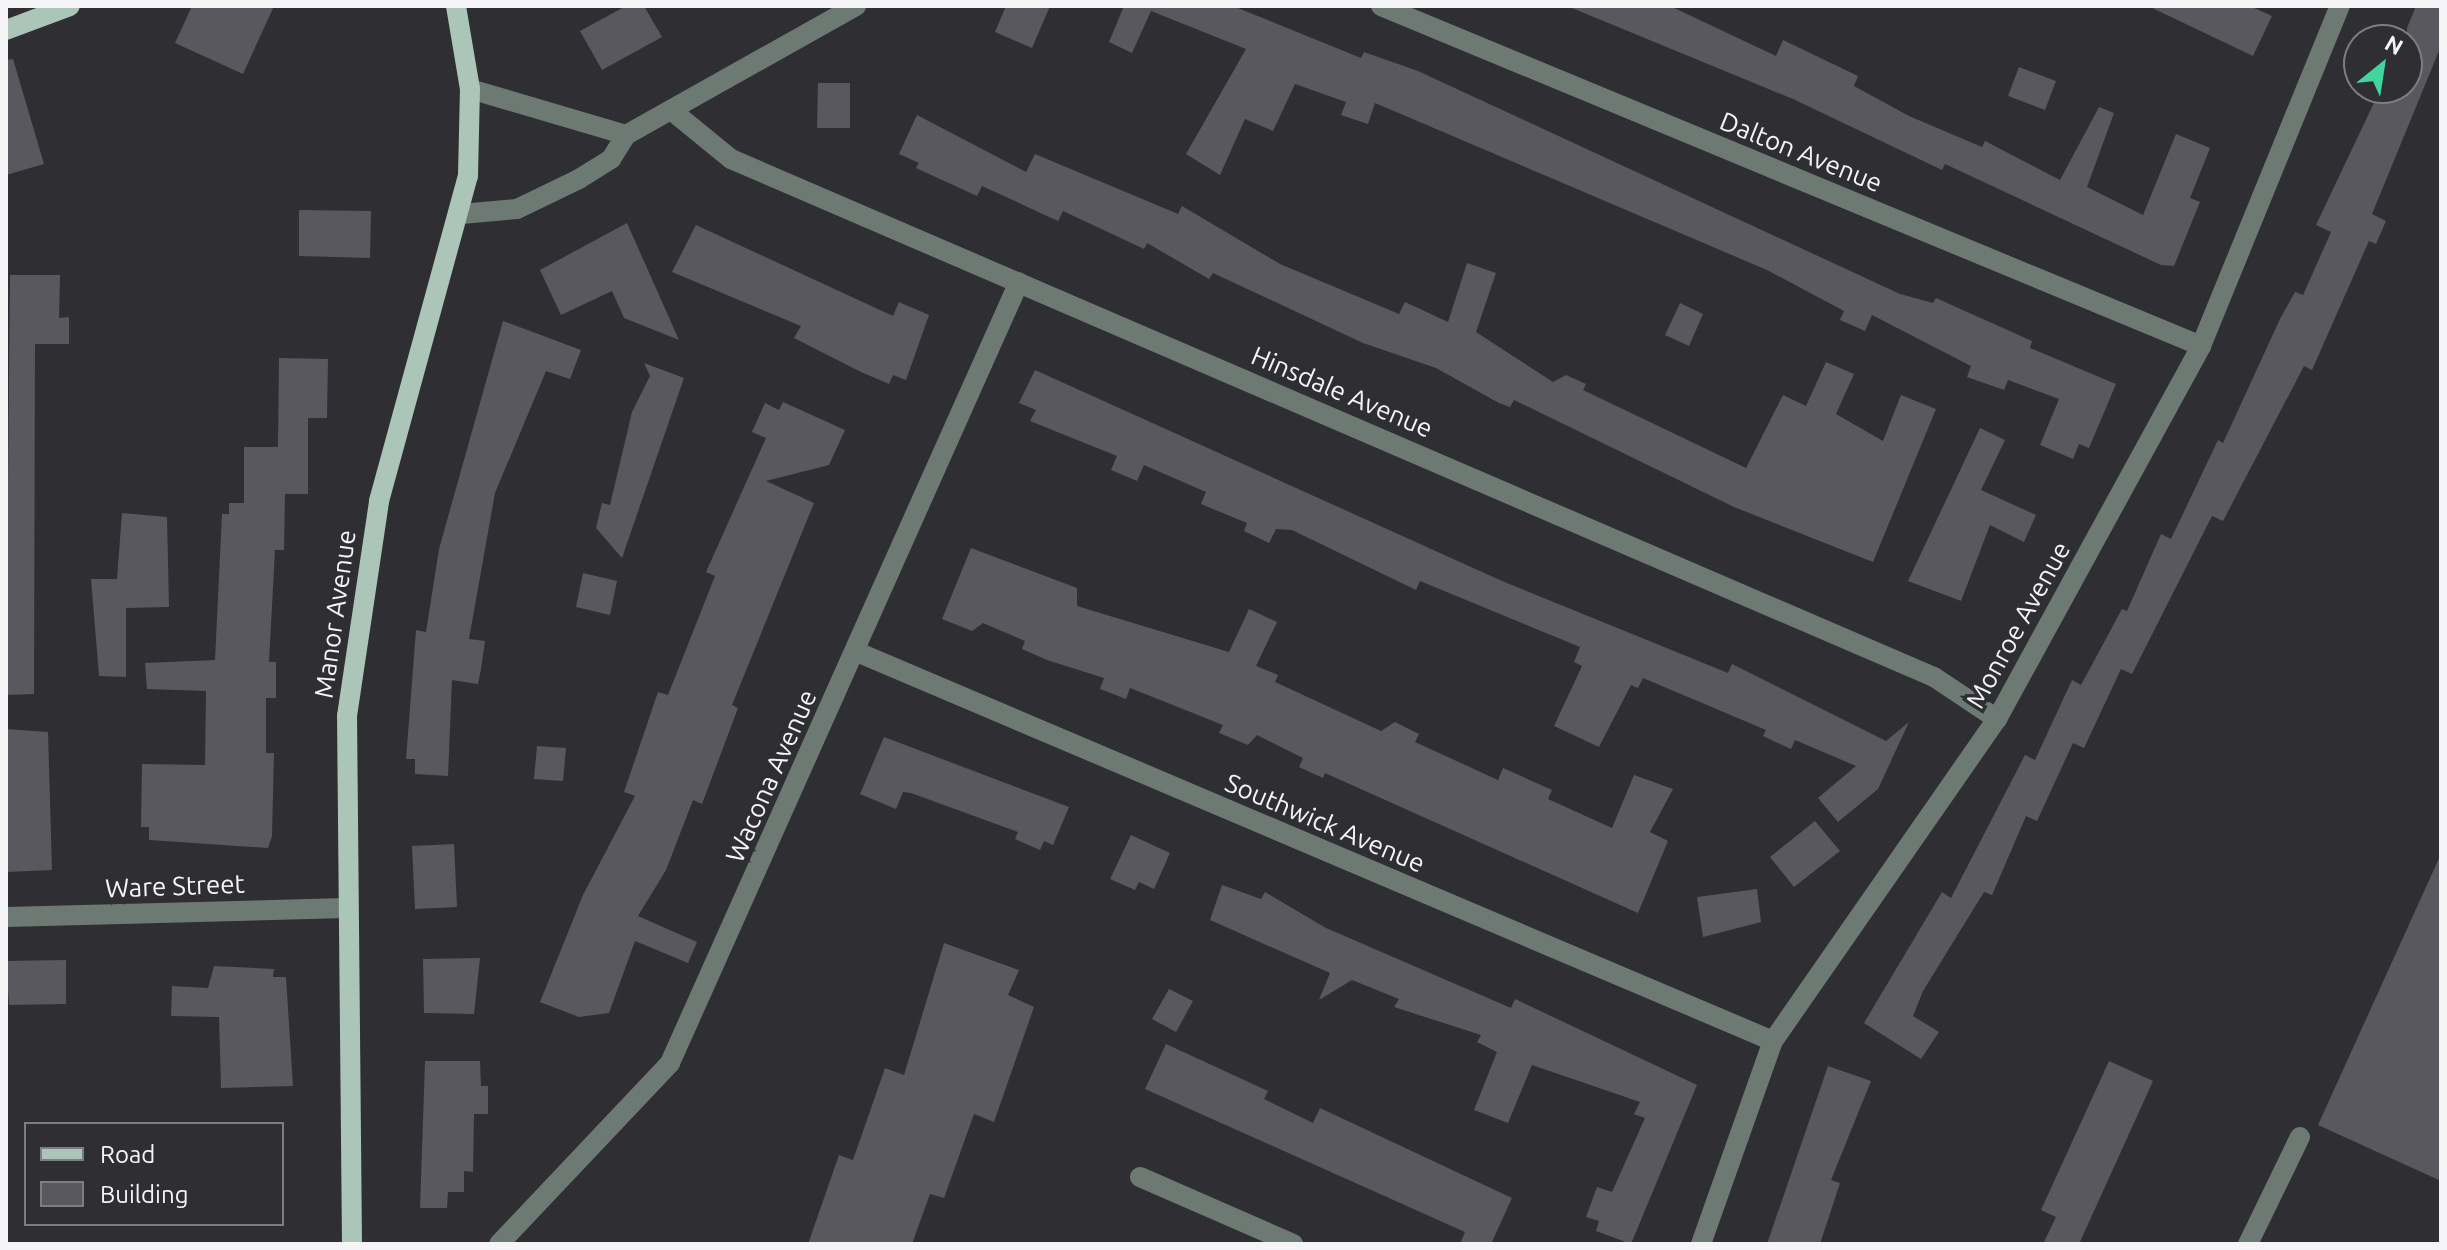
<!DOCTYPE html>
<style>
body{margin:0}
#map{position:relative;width:2447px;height:1250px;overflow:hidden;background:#2f2e33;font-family:Ubuntu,sans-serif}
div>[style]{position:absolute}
.building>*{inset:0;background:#59585e}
.minor>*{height:20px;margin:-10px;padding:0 10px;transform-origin:10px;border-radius:10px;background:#6d7a74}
.major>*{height:20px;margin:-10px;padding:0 10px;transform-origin:10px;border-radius:10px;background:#abc6b9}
span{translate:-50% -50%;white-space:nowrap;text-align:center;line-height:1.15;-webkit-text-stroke:7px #2f2e33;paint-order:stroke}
.street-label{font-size:26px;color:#f5f4f7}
.frame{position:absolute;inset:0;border:8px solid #f5f4f7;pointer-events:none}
.legend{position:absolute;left:24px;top:1122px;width:260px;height:104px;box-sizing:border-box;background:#2f2e33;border:2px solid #7e7d81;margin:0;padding:10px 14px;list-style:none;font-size:24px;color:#f5f4f7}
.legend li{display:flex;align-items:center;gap:16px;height:40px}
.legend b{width:40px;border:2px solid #7e7d81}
.north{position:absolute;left:2343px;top:24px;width:80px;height:80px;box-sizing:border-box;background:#2f2e33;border:2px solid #7e7d81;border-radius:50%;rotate:30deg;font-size:22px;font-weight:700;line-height:32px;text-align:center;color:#f5f4f7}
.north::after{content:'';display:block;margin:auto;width:28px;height:36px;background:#44d4a0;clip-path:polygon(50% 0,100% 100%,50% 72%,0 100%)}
</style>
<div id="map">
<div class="building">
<div style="clip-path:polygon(192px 6px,274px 6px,243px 74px,175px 43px)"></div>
<div style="clip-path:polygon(626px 6px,644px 6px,662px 37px,602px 70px,580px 31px)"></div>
<div style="clip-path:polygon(1006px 6px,1050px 6px,1032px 48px,995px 32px)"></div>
<div style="clip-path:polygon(1124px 6px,1233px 6px,1361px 58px,1364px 52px,1418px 71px,1900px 294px,1933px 303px,1936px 298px,2032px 341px,2030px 348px,2116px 384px,2089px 448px,2079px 444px,2073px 459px,2040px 445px,2059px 399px,2008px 380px,2004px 390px,1967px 377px,1971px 366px,1872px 315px,1865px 331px,1840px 320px,1844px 311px,1767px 270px,1375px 103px,1368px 124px,1341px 115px,1346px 102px,1295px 84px,1273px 131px,1245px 119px,1220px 175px,1186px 154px,1246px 49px,1151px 11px,1132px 53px,1109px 42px)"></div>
<div style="clip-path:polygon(1567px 6px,1670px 6px,1776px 56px,1783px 40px,1858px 76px,1854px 86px,1909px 116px,1982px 147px,1985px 141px,2060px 180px,2099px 107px,2114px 113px,2087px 187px,2143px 215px,2176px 134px,2210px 148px,2190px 198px,2200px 202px,2174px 266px,2161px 265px,1945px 164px,1942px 170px,1793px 99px)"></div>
<div style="clip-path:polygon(2148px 6px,2250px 6px,2272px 16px,2253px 56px)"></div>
<div style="clip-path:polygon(2416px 6px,2441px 6px,2441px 46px,2372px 214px,2386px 221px,2376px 244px,2369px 241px,2312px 370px,2304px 366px,2223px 521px,2212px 516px,2132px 674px,2121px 669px,2084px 748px,2073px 743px,2037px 821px,2026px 816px,1992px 895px,1984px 892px,1923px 991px,1913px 1016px,1939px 1032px,1921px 1059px,1864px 1023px,1942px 892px,1951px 898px,2025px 755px,2035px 760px,2072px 680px,2081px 685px,2122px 609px,2127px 611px,2161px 534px,2171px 539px,2218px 440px,2223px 443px,2280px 319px,2295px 292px,2303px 295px,2331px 232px,2316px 225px,2381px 88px,2407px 88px,2407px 28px)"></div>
<div style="clip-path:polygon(13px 59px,44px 164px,6px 175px,6px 60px)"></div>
<div style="clip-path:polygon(2019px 67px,2056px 81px,2045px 110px,2008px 96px)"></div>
<div style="clip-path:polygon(818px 83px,850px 83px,850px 128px,817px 128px)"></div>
<div style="clip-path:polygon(917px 115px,1026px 172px,1035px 154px,1178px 214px,1182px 206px,1280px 264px,1399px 314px,1405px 302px,1448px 322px,1467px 263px,1496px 273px,1476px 332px,1553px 382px,1566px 375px,1586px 384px,1583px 390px,1746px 468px,1783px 395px,1806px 406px,1826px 362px,1854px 374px,1836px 414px,1883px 441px,1901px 395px,1936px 409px,1873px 562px,1734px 507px,1514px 400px,1510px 407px,1499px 403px,1436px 368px,1363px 343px,1213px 273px,1209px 279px,1147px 243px,1144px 249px,1063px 211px,1058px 221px,982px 186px,977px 196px,916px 168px,919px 163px,899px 154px)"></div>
<div style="clip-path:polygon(299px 210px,371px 211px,370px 258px,299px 256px)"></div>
<div style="clip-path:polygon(627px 223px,679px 340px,624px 318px,612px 291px,561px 315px,540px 270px)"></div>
<div style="clip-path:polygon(696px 225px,893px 316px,899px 302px,929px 315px,906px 380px,893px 375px,889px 384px,861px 372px,794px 338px,801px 326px,672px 272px)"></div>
<div style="clip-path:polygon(10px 275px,60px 275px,59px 318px,69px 317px,69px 344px,35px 344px,34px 694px,6px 695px)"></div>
<div style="clip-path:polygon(1680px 303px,1703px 314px,1689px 346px,1665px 335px)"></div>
<div style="clip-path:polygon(503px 321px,581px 350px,570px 379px,546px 371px,495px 493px,469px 639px,485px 641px,481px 669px,478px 684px,452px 680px,448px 776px,415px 774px,415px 759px,406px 759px,416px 630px,426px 632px,439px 549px)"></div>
<div style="clip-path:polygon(279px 358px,328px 359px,327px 418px,308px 418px,308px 494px,285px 494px,284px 550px,275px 550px,269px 662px,276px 662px,276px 698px,266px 698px,266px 753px,274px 753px,272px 836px,268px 848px,149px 840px,149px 827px,141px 827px,142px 764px,205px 765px,206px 691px,147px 689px,145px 663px,215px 660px,222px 514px,229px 514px,229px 503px,244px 503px,244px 447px,278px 447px)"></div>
<div style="clip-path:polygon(644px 363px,684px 378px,622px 558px,596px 528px,602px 503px,610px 505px,632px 412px,650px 376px)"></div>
<div style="clip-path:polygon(1035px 370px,1502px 581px,1728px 673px,1732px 664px,1886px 741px,1909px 722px,1878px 789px,1838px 822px,1818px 798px,1856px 766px,1795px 740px,1791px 749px,1763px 736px,1766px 730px,1643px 678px,1638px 688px,1631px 685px,1599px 747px,1554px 726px,1582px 666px,1574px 662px,1580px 647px,1420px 581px,1416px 590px,1292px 530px,1276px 529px,1269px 543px,1244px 531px,1247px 523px,1201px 504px,1206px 492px,1144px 465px,1137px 481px,1111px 470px,1117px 456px,1030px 421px,1036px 410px,1019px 403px)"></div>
<div style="clip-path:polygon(783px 402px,845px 430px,829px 465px,766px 481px,814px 503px,732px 705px,738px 708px,702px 804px,693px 800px,666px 870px,638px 916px,697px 942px,688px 963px,635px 941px,609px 1013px,579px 1017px,540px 1002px,583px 895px,635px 796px,624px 792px,658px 692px,668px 695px,715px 576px,706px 572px,766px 438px,752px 432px,765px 403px,779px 410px)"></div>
<div style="clip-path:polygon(1980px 428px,2005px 440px,1981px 490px,2036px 515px,2024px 542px,1990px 525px,1961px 601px,1908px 581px)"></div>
<div style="clip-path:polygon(122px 513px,167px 517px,169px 607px,126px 608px,126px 677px,99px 676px,91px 579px,117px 579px)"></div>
<div style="clip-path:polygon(971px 548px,1077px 588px,1077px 606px,1229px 652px,1249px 609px,1277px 622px,1256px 666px,1278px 675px,1275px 682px,1381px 731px,1395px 722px,1419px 734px,1415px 742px,1498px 780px,1503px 768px,1552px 790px,1548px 799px,1612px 828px,1634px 775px,1673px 789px,1650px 832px,1668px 841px,1638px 913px,1325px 773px,1323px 778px,1299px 767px,1303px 758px,1257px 735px,1248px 745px,1219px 733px,1223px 725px,1130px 688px,1126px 699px,1100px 689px,1104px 678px,1047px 660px,1022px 649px,1025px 641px,983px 623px,972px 631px,942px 619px)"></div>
<div style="clip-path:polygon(583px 573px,617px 581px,610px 615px,576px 607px)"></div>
<div style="clip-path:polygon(6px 729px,48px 732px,52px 870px,6px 872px)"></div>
<div style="clip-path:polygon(884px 737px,1069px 807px,1053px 845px,1044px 841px,1040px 850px,1015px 839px,1018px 832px,911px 793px,903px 792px,896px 809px,860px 794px)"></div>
<div style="clip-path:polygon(537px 746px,566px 748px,563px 781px,534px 779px)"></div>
<div style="clip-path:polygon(1815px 821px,1840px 851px,1794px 887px,1770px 857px)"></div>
<div style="clip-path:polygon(1131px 835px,1170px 853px,1154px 889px,1139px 882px,1135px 890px,1110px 879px)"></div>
<div style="clip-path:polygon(454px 844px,457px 907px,415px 909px,412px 846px)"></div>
<div style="clip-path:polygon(2441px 854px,2441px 1181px,2318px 1125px)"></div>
<div style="clip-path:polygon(1222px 885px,1261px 899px,1265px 892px,1326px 928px,1511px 1008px,1515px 999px,1697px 1085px,1631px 1244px,1596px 1231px,1599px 1221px,1586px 1217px,1597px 1187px,1612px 1192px,1645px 1118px,1634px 1114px,1640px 1102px,1532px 1065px,1508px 1123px,1474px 1110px,1497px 1052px,1477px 1042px,1481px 1035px,1394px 1007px,1399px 999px,1352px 980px,1319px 1000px,1330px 973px,1210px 920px)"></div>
<div style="clip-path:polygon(1757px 889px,1761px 922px,1703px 937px,1697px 897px)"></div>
<div style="clip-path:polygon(944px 943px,1019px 970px,1008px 995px,1034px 1007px,994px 1122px,974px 1114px,944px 1198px,930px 1194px,912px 1244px,808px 1244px,839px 1155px,853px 1160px,885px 1068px,904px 1075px)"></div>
<div style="clip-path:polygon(480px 958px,474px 1014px,424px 1013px,423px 959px)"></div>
<div style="clip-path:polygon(66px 960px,66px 1004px,9px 1005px,6px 961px)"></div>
<div style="clip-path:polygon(214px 966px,274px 969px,273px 977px,286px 977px,293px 1086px,221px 1088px,219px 1017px,171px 1016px,172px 986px,208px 988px)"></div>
<div style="clip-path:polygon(1169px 989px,1193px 1001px,1176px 1032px,1152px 1019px)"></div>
<div style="clip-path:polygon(1166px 1044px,1268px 1091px,1264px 1099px,1313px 1123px,1320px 1108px,1512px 1198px,1491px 1244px,1460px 1244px,1465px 1232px,1145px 1089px)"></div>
<div style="clip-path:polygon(425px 1061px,480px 1061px,481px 1086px,488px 1086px,488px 1114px,474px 1114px,473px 1172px,464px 1171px,464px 1192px,448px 1192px,447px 1208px,420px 1208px)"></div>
<div style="clip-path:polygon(2109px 1061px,2153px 1081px,2079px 1244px,2043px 1244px,2056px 1217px,2041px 1210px)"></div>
<div style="clip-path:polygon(1828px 1066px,1871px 1081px,1831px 1180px,1840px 1183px,1820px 1244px,1767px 1244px)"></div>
</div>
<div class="minor">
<div style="left:1381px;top:6px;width:888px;rotate:22.52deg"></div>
<div style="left:470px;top:89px;width:163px;rotate:16.4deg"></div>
<div style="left:671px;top:110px;width:77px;rotate:39.2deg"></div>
<div style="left:731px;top:159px;width:1310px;rotate:23.3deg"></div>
<div style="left:1934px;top:677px;width:76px;rotate:33.7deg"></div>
<div style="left:461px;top:214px;width:56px;rotate:-5.1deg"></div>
<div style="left:517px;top:209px;width:69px;rotate:-25.8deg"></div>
<div style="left:579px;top:179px;width:38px;rotate:-32deg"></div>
<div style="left:611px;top:159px;width:28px;rotate:-58deg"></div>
<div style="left:626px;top:135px;width:264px;rotate:-29.3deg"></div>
<div style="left:857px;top:652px;width:995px;rotate:23.01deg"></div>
<div style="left:6px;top:917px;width:340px;rotate:-1.5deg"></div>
<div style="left:1140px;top:1177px;width:167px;rotate:23.6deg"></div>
<div style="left:499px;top:1244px;width:249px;rotate:-46.6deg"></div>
<div style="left:670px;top:1063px;width:855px;rotate:-65.92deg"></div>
<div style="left:1701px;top:1244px;width:215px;rotate:-70.5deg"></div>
<div style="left:1773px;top:1041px;width:392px;rotate:-55.2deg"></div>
<div style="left:1997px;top:719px;width:425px;rotate:-61.3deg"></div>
<div style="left:2201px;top:346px;width:367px;rotate:-67.8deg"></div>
<div style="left:2248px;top:1244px;width:119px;rotate:-64.1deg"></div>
</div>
<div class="major">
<div style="left:6px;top:30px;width:68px;rotate:-20.6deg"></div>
<div style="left:352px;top:1244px;width:528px;rotate:-90.54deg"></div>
<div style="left:347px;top:716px;width:217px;rotate:-81.5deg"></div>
<div style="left:379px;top:501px;width:337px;rotate:-74.7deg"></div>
<div style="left:468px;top:176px;width:87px;rotate:-88.7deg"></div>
<div style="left:470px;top:89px;width:84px;rotate:-99.6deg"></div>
</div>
<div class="street-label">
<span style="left:1801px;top:152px;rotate:22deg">Dalton Avenue</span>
<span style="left:1342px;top:392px;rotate:23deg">Hinsdale Avenue</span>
<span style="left:335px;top:614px;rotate:-82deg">Manor Avenue</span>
<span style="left:2018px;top:625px;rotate:-61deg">Monroe Avenue</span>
<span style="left:771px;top:776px;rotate:-66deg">Wacona Avenue</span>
<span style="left:1325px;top:823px;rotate:23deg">Southwick Avenue</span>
<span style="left:175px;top:886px;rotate:-2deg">Ware Street</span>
</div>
<div class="frame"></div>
<ul class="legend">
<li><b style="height:10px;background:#abc6b9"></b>Road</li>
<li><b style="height:22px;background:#59585e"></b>Building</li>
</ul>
<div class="north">N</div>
</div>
